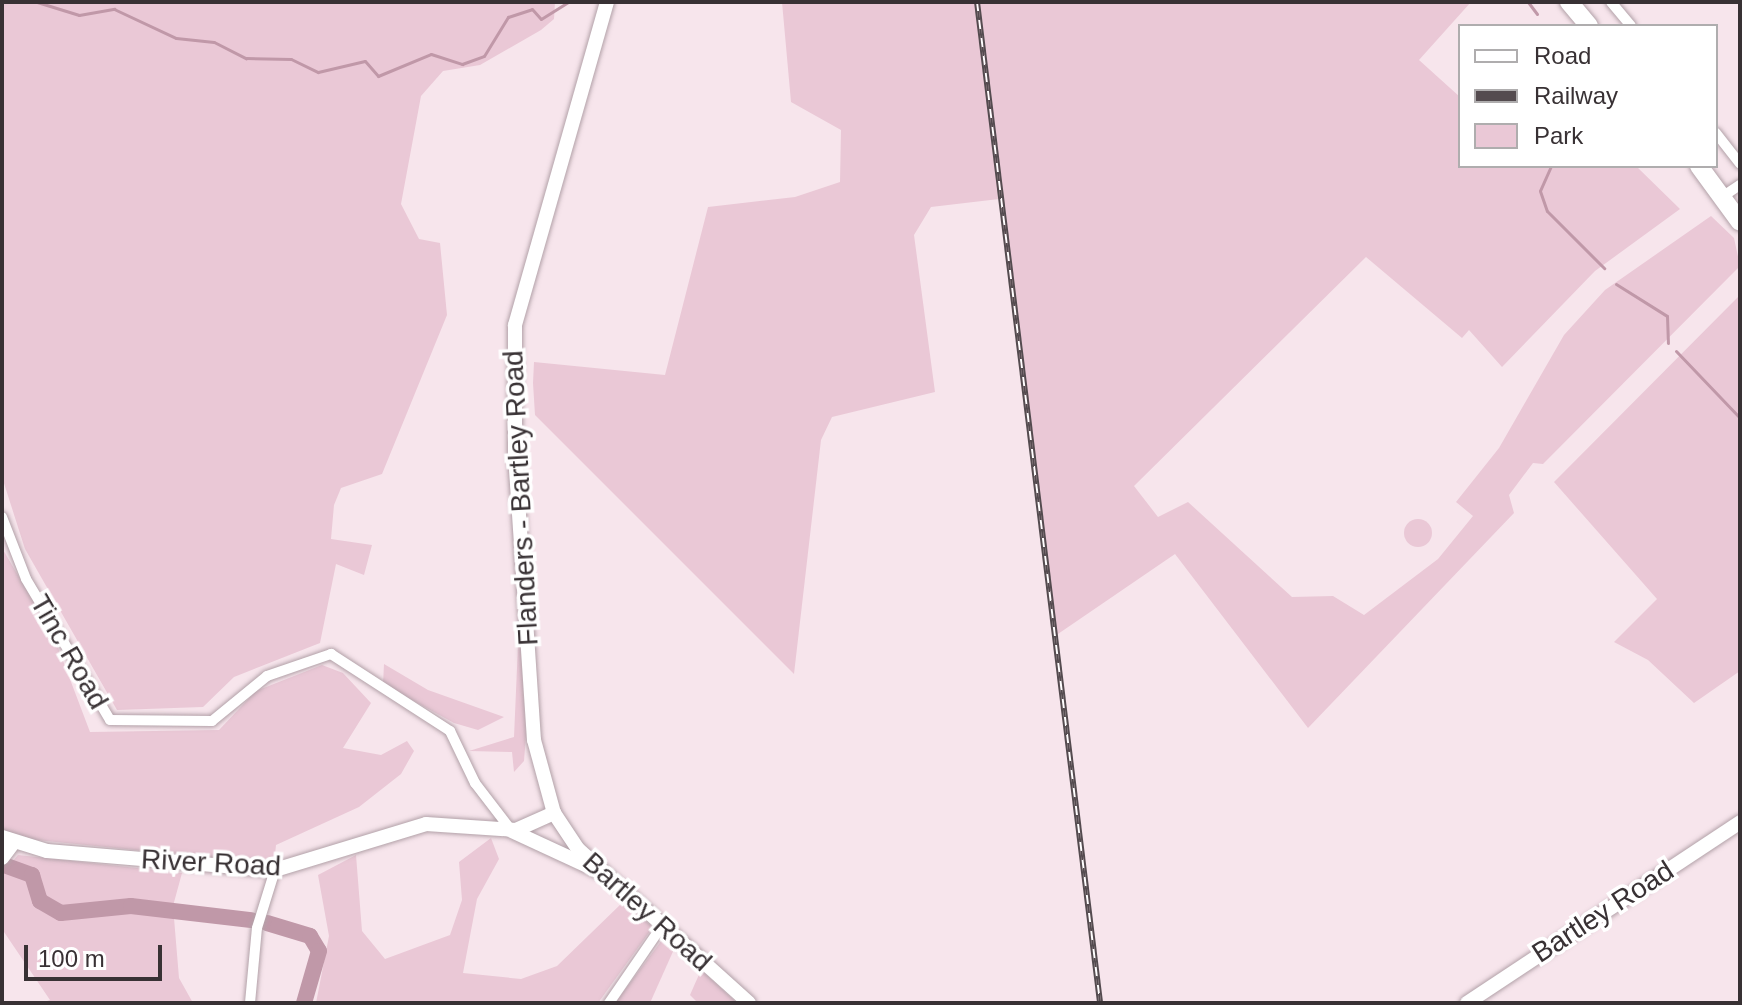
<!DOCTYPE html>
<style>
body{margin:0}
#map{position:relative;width:1742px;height:1005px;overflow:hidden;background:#f7e5ec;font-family:Helvetica,sans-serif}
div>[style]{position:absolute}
.green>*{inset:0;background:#eac8d6}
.round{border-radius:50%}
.stream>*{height:3px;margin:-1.5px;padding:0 1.5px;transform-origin:1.5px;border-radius:1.5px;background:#c098a8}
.river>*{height:16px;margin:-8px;padding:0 8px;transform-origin:8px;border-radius:8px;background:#c098a8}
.roads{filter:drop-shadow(0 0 2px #b2a1a8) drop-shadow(0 0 2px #b2a1a8)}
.minor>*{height:10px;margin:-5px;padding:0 5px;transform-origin:5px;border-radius:5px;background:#fff}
.tertiary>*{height:14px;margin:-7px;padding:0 7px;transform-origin:7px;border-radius:7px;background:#fff}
.secondary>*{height:14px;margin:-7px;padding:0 7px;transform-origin:7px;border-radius:7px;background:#fff}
.trunk>*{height:18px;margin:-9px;padding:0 9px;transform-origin:9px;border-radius:9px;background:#fff}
.rail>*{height:6px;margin-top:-3px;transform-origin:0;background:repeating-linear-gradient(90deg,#fff 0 9px,#544b4f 0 18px);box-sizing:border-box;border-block:2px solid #544b4f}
span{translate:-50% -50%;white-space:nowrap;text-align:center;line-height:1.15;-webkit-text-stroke:7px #fff;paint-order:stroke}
.street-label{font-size:28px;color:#383134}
.frame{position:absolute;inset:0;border:4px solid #383134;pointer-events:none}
.legend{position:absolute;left:1458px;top:24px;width:260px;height:144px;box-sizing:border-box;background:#fff;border:2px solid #afadae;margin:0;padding:10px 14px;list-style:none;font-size:24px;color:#383134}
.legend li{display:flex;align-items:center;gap:16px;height:40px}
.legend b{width:40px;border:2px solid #afadae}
.scale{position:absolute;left:24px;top:945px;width:138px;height:36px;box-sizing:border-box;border:4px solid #383134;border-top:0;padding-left:10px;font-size:24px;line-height:28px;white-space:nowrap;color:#383134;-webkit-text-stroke:6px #fff;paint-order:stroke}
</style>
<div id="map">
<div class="green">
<div style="clip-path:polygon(2px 2px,555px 2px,554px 19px,541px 30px,480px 65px,443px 71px,421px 96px,401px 204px,419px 239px,440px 243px,447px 315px,382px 474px,341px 488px,334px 505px,331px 539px,372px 545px,364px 575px,336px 564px,320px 643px,234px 677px,203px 707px,117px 710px,25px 549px,2px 477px)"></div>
<div style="clip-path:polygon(782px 2px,1471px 2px,1419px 60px,1460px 97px,1460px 166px,1636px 166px,1680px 209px,1595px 271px,1502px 367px,1469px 330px,1462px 338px,1366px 257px,1134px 486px,1158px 517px,1188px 502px,1292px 597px,1333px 596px,1364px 615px,1438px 559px,1473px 516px,1456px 502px,1499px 448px,1564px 335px,1605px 290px,1711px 216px,1734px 238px,1740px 266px,1543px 464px,1533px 463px,1509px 495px,1514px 513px,1308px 728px,1175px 554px,1055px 636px,999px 199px,931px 207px,914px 235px,935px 392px,832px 417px,821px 440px,794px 674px,535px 415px,533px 383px,534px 362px,665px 375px,708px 207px,795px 197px,840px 182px,841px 130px,791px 102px)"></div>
<div style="clip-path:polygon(1740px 295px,1740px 671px,1694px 703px,1648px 660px,1614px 642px,1657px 599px,1554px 482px)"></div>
<div class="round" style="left:1404px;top:519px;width:28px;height:28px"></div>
<div style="clip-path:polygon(2px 548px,54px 637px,90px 732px,219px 730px,256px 691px,322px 665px,343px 673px,371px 703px,343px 748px,381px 755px,407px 741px,414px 751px,401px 774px,359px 807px,276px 845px,274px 864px,17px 838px,2px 830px)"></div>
<div style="clip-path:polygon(519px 622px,526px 735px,524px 761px,514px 772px,512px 752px,469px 751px,514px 737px)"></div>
<div style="clip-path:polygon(384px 664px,428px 690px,504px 717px,478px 730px,454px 723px,383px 684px)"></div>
<div style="clip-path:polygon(491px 838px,499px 859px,477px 899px,463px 973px,521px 979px,557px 966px,622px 903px,653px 927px,598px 1003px,316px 1003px,329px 936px,318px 875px,356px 855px,362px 931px,385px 959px,450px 935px,462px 900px,459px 862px)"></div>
<div style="clip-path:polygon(18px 855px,182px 873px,173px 906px,179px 978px,193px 1003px,41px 1003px,50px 1000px,2px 929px,2px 873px)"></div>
<div style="clip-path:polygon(665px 936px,675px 947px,650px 1003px,615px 1003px)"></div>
<div style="clip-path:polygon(701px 970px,737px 1003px,698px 1003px,690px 995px)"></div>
</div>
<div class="stream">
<div style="left:37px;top:2px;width:44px;rotate:17.2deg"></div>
<div style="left:79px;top:15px;width:36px;rotate:-10deg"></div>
<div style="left:114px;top:9px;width:68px;rotate:25.1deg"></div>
<div style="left:176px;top:38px;width:38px;rotate:6deg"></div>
<div style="left:214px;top:42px;width:36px;rotate:27deg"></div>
<div style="left:246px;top:58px;width:45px;rotate:1.3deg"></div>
<div style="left:291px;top:59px;width:30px;rotate:26deg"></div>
<div style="left:318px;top:72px;width:48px;rotate:-13.2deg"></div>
<div style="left:365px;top:61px;width:20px;rotate:49deg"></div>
<div style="left:378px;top:76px;width:57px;rotate:-22.5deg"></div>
<div style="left:431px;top:54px;width:33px;rotate:18deg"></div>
<div style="left:462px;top:64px;width:23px;rotate:-20deg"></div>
<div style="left:484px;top:56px;width:46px;rotate:-58.4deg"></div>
<div style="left:508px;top:17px;width:25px;rotate:-18deg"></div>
<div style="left:532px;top:9px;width:13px;rotate:48deg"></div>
<div style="left:541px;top:19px;width:32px;rotate:-32deg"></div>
<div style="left:1528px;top:2px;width:15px;rotate:53deg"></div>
<div style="left:1551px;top:166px;width:27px;rotate:114deg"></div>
<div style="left:1540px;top:191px;width:21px;rotate:71deg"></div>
<div style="left:1547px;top:211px;width:81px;rotate:45deg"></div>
<div style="left:1616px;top:284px;width:60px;rotate:32.1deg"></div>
<div style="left:1667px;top:316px;width:27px;rotate:88deg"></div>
<div style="left:1676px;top:351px;width:93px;rotate:46.3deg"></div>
</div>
<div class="river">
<div style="left:4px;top:865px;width:30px;rotate:20deg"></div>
<div style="left:32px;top:875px;width:27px;rotate:73deg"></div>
<div style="left:40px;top:901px;width:24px;rotate:30deg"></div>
<div style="left:61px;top:913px;width:70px;rotate:-5.7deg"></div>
<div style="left:131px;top:906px;width:121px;rotate:6.7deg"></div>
<div style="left:267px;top:923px;width:45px;rotate:16.8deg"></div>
<div style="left:310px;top:936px;width:17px;rotate:59deg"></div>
<div style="left:319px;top:951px;width:54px;rotate:106.1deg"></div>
</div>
<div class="roads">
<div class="minor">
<div style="left:1611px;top:2px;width:31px;rotate:50deg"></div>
<div style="left:1716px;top:133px;width:39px;rotate:52deg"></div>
<div style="left:1722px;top:197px;width:22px;rotate:-34deg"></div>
<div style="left:2px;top:517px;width:66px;rotate:68.8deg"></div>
<div style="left:26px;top:579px;width:164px;rotate:59.2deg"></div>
<div style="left:110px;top:720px;width:102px;rotate:0.6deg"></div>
<div style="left:212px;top:721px;width:71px;rotate:-39.3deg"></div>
<div style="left:267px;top:676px;width:68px;rotate:-19deg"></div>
<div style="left:331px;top:654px;width:142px;rotate:32.9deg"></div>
<div style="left:450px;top:731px;width:58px;rotate:64.3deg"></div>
<div style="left:475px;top:783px;width:59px;rotate:52.5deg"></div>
<div style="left:250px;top:1003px;width:75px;rotate:-84.7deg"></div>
<div style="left:257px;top:928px;width:61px;rotate:-72.8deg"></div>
<div style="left:609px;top:1003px;width:93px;rotate:-55.5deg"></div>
</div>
<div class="tertiary">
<div style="left:512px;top:831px;width:95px;rotate:24.9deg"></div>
<div style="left:2px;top:837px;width:47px;rotate:17.3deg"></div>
<div style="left:47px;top:851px;width:229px;rotate:4.8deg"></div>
<div style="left:275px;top:870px;width:158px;rotate:-16.9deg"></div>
<div style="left:426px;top:824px;width:90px;rotate:3.8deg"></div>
<div style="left:516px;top:830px;width:42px;rotate:-24.1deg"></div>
<div style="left:2px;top:858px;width:20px;rotate:-53deg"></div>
<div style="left:1467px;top:1003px;width:328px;rotate:-33.5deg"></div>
</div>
<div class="secondary">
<div style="left:607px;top:2px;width:336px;rotate:105.9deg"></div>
<div style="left:515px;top:325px;width:129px;rotate:90deg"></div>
<div style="left:515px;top:454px;width:287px;rotate:86.2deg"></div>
<div style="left:534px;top:740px;width:76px;rotate:74.7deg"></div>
<div style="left:554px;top:813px;width:43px;rotate:56.3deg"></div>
<div style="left:578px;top:849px;width:230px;rotate:42deg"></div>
</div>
<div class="trunk">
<div style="left:1569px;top:2px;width:31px;rotate:50deg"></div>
<div style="left:1699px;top:166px;width:69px;rotate:53.8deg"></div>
</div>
</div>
<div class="rail">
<div style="left:977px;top:2px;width:1009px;rotate:82.99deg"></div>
</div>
<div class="street-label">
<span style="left:521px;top:498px;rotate:-93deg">Flanders - Bartley Road</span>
<span style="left:69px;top:652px;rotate:60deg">Tinc Road</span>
<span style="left:211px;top:863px;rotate:3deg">River Road</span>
<span style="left:647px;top:912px;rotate:42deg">Bartley Road</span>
<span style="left:1603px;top:912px;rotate:-33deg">Bartley Road</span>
</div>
<div class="frame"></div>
<ul class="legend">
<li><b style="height:10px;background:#fff"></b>Road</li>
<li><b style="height:10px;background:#544b4f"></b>Railway</li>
<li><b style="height:22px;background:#eac8d6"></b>Park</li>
</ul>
<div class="scale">100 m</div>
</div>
